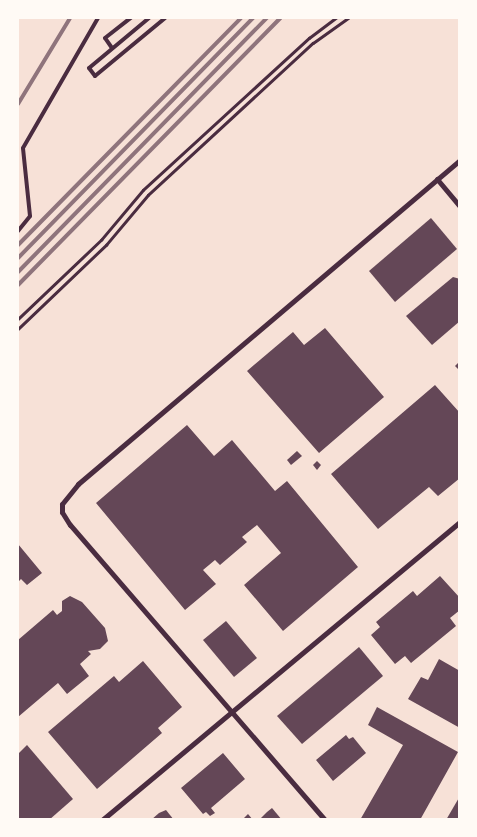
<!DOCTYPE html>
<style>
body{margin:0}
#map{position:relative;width:477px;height:837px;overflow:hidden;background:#f7e1d7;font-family:"DM Sans",sans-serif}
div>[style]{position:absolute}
.building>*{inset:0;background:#644757}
.path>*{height:2.5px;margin:-1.25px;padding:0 1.25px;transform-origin:1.25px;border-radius:1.25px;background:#4a2c40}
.service>*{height:4px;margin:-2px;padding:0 2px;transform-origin:2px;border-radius:2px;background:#4a2c40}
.minor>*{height:5px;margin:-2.5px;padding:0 2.5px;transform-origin:2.5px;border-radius:2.5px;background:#4a2c40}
.rail>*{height:4px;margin:-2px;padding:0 2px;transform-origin:2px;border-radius:2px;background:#8f747c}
span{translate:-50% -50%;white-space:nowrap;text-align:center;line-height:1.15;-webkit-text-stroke:4px #fffaf5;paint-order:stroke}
.frame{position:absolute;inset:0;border:19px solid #fffaf5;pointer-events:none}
</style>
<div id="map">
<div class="building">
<div style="clip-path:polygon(431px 218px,457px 249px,395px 302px,369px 271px)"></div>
<div style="clip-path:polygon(453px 277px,460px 279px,460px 321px,432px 345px,406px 316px)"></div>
<div style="clip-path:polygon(325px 328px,384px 397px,319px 453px,247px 371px,293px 332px,304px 345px)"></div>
<div style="clip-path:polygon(460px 361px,460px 371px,455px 366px)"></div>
<div style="clip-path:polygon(435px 385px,460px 413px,460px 478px,438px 496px,429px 487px,378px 529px,331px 474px)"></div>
<div style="clip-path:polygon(187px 425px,214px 456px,232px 440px,275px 491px,287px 481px,358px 567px,283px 631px,244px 585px,281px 553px,257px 525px,242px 537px,247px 542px,220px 565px,215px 560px,203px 570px,216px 584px,185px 610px,96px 503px)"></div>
<div style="clip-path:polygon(297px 451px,302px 456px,291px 465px,287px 460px)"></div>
<div style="clip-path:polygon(317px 461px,321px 465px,317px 470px,313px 465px)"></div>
<div style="clip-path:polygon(18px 544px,42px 573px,27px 585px,21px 579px,18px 582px)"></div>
<div style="clip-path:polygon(440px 576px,460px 598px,460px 610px,450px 618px,456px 626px,411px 663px,405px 656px,395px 664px,371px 635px,380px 627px,376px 622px,413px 591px,417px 596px)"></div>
<div style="clip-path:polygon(70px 596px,82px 602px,105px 628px,108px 641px,100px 649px,88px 651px,91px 654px,80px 664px,89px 676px,67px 694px,58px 683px,18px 717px,18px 640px,53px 610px,57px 615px,62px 611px,62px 601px)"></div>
<div style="clip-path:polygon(226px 621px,257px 658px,234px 677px,203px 640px)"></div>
<div style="clip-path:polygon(359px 647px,383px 676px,302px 744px,277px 716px)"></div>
<div style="clip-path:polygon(439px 659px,460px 671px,460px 728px,408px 699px,421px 677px,428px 680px)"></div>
<div style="clip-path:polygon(143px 661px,182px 707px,158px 728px,162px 733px,97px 789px,48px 732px,114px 676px,119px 682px)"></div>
<div style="clip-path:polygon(377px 707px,458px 752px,420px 820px,360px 820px,403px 745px,368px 725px)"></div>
<div style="clip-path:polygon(346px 735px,349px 739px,353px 737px,366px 753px,333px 781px,316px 760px)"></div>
<div style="clip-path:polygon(27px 745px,73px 799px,49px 820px,18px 820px,18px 754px)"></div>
<div style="clip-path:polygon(223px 753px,245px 779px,211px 808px,215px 813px,210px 816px,206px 812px,203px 814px,181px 788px)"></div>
<div style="clip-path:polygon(460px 796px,460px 820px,446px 820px)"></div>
<div style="clip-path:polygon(272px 808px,282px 820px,259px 820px,267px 812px)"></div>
<div style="clip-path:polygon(166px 810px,174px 820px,151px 820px,159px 813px)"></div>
<div style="clip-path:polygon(248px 814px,253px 820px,242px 820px)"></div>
</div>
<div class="path">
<div style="left:18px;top:319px;width:115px;rotate:-43.6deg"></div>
<div style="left:101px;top:240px;width:65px;rotate:-50deg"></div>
<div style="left:143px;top:190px;width:225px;rotate:-42.5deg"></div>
<div style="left:309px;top:38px;width:34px;rotate:-37deg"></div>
<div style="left:18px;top:329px;width:122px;rotate:-43.7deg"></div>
<div style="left:106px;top:245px;width:65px;rotate:-50deg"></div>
<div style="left:148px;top:195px;width:224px;rotate:-42.7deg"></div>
<div style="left:313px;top:43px;width:43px;rotate:-35.5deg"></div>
</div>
<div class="service">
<div style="left:149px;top:18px;width:78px;rotate:140.2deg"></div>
<div style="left:89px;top:68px;width:10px;rotate:53deg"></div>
<div style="left:95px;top:76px;width:91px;rotate:-39.6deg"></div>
<div style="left:112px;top:48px;width:12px;rotate:-125deg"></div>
<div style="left:105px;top:38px;width:33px;rotate:-38deg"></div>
<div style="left:18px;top:231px;width:19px;rotate:-51deg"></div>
<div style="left:30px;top:216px;width:68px;rotate:-95.9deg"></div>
<div style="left:23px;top:148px;width:150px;rotate:-60deg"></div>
</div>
<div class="minor">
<div style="left:437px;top:179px;width:35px;rotate:50deg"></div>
<div style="left:102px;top:820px;width:466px;rotate:-39.8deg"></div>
<div style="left:325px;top:820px;width:390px;rotate:-130.8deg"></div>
<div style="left:70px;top:525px;width:15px;rotate:-122deg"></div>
<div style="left:62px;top:512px;width:8px;rotate:-90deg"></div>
<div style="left:62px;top:504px;width:26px;rotate:-51deg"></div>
<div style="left:78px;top:484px;width:501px;rotate:-40.3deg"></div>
</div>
<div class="rail">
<div style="left:18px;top:104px;width:100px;rotate:-58.8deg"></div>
<div style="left:18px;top:245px;width:318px;rotate:-45.5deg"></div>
<div style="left:18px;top:258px;width:336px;rotate:-45.6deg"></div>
<div style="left:18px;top:272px;width:356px;rotate:-45.6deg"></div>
<div style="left:18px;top:285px;width:374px;rotate:-45.5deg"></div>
</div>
<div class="frame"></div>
</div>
